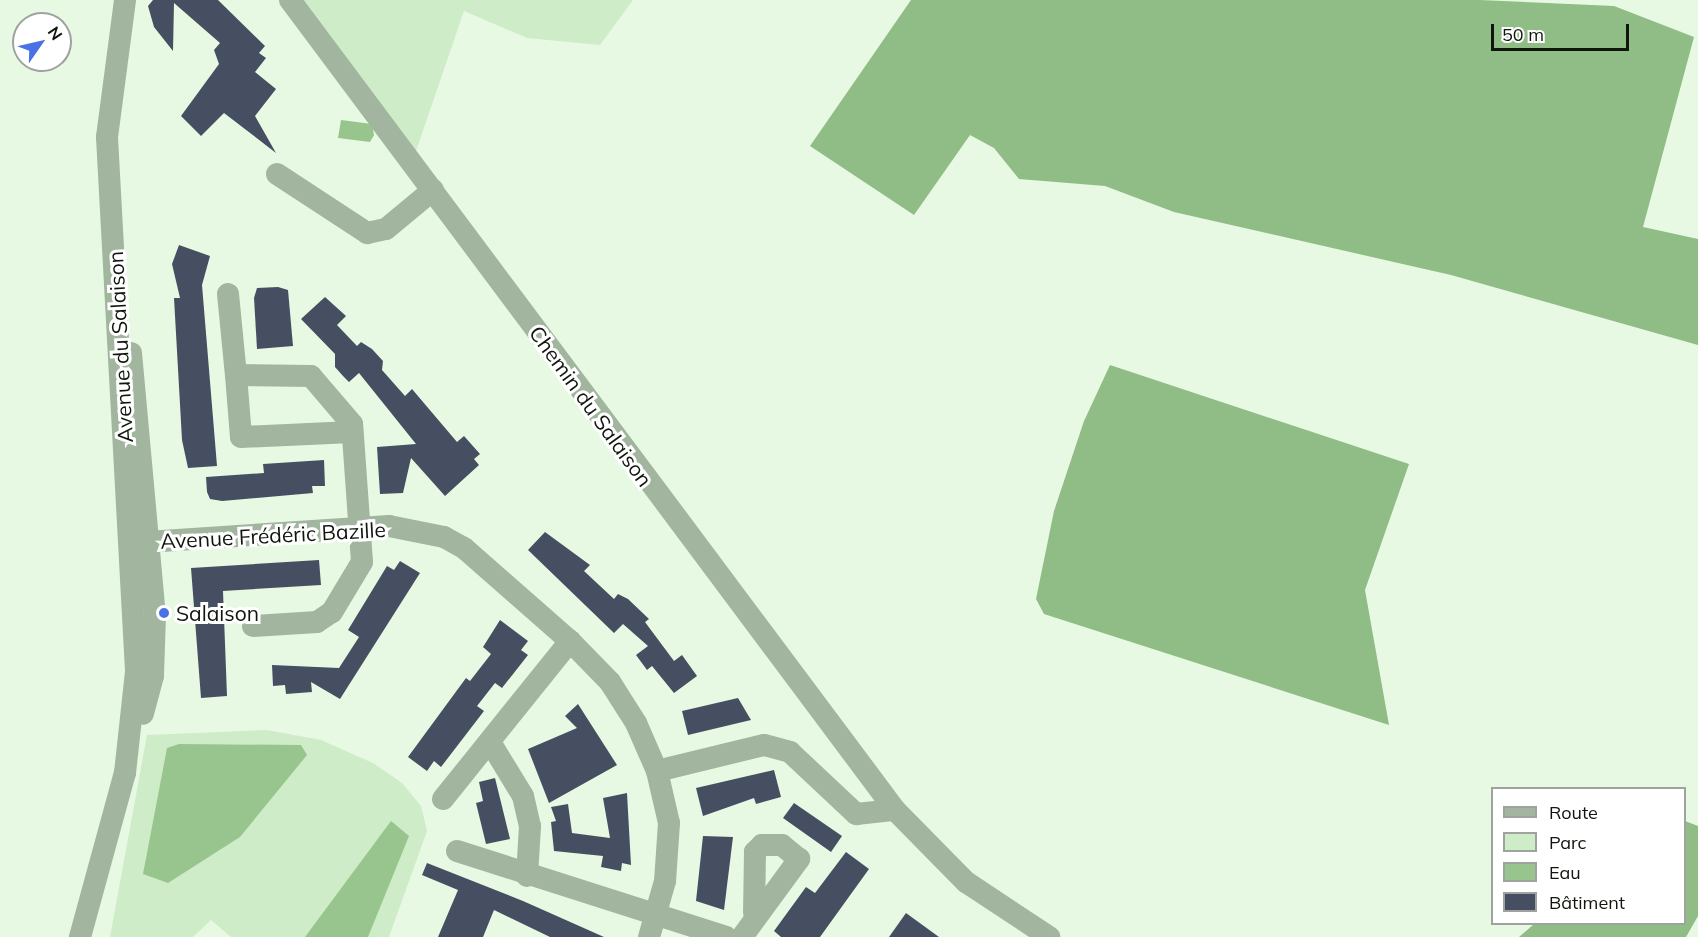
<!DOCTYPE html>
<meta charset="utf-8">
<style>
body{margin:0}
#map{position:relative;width:1698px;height:937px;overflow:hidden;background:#e7f9e3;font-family:Mulish,sans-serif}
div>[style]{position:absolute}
.green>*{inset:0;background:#cfecc8}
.forest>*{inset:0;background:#90bc86}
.water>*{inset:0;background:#98c48e}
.building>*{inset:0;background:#464f62}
.minor>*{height:22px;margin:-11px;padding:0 11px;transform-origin:11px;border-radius:11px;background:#a2b59e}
.dots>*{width:16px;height:16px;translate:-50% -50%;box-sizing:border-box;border:3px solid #fff;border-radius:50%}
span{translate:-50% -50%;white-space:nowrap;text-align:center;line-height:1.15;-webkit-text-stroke:6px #fff;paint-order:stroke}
.street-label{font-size:21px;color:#10160e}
.poi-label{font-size:21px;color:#10160e}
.left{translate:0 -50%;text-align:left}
.legend{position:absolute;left:1491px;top:787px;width:195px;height:138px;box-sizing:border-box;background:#fff;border:2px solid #9fa29f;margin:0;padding:8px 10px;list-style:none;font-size:18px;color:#10160e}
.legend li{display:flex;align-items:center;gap:12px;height:30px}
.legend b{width:30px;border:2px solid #9fa29f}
.north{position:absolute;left:12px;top:12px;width:60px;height:60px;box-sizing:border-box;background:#fff;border:2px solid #9fa29f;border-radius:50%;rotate:56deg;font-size:16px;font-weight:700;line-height:24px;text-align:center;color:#10160e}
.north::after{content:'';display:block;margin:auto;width:21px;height:27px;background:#4b72e5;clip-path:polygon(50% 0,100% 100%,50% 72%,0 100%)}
.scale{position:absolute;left:1491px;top:24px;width:138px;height:27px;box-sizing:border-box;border:3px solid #10160e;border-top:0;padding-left:8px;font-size:18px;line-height:21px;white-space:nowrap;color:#10160e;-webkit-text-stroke:4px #fff;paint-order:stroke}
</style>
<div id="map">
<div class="green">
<div style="clip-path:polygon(300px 0,633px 0,600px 45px,527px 38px,464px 11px,416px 151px)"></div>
<div style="clip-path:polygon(267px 730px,321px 740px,373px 763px,402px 783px,421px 806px,427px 831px,389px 937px,231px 937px,211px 920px,193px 937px,110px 937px,147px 735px)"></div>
</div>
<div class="forest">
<div style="clip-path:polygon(911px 0,1480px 0,1614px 6px,1694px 37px,1643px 227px,1698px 239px,1698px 345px,1451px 275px,1174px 212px,1105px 186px,1019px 179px,994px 148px,970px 135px,914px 215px,810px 146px)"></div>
<div style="clip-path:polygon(1110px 365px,1409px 464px,1365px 590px,1389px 725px,1044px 614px,1036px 599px,1054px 511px,1084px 421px)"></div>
<div style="clip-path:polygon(1685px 821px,1698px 826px,1698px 916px,1686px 937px,1519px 937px,1534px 924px,1684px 924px)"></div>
</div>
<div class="water">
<div style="clip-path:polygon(341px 120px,372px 124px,374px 135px,370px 142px,338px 138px)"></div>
<div style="clip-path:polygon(179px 744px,301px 745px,307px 755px,240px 837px,168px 883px,143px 874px,167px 748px)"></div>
<div style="clip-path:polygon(391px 821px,409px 836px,368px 937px,305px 937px)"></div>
</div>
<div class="building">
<div style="clip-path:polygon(153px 0,218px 0,265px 46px,259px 53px,266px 58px,255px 72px,276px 89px,255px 116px,276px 153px,224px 113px,201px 136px,181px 116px,219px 64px,214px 50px,220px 43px,174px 3px,173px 51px,154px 27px,148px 6px)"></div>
<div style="clip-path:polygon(179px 245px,210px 256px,202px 285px,217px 466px,188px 468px,182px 440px,174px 298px,180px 298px,172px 264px)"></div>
<div style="clip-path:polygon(278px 287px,288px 290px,293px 346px,257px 349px,254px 298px,257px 288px)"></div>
<div style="clip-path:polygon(325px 297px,346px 316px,337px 325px,357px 346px,361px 342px,372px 349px,383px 361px,382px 370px,405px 396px,412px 389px,457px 442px,464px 436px,480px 454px,474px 459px,479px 465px,445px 496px,411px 458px,403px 493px,380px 494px,377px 447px,416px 444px,359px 373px,349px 382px,343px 376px,335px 367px,335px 354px,301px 319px)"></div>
<div style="clip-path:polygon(324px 460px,325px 486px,312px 486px,313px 493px,222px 501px,210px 499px,207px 492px,206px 477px,264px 473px,263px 464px)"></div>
<div style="clip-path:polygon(545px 532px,590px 565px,584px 571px,614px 599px,618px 594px,628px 599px,649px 619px,645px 622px,674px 661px,682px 655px,697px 676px,674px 693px,652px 666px,647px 670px,636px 655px,648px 646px,623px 624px,614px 633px,528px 550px)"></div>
<div style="clip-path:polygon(319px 560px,321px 585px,223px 591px,227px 696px,201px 698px,191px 568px)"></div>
<div style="clip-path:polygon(400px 561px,420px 573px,340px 699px,311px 682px,312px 692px,286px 694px,285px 685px,273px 686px,272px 665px,339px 668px,359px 637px,348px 630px,387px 566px,394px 570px)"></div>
<div style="clip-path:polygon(500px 620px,528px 641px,521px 650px,528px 655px,502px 688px,495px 683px,477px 706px,484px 711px,441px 767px,434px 761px,427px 771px,408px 757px,466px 678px,470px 681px,491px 654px,483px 647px)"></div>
<div style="clip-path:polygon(738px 698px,751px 720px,688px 735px,682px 711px)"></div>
<div style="clip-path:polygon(578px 704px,617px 765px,549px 803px,528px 749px,577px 728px,565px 716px)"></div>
<div style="clip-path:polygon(774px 770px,781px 797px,756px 804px,754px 798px,703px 816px,696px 788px)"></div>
<div style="clip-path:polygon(495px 778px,510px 839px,486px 844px,476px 803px,483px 801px,479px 782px)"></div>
<div style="clip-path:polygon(627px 793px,631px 865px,622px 863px,621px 871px,601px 867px,603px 856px,554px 851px,551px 822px,556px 821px,551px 807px,568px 804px,572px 833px,610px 838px,603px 798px)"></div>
<div style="clip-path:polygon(794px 803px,842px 836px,831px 852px,783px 818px)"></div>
<div style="clip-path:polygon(703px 836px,733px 837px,724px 910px,696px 901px)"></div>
<div style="clip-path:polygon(846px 852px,869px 869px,820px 937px,781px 937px,774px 931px,806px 887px,815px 893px)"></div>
<div style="clip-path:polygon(427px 863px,523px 901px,604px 937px,550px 937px,494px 910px,483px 937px,438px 937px,458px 890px,422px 875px)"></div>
<div style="clip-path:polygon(906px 913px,939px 937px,889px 937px)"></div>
</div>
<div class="minor">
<div style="left:290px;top:0;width:1011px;rotate:53.24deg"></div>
<div style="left:895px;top:810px;width:101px;rotate:45.4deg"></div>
<div style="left:966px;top:882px;width:100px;rotate:33.5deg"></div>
<div style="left:277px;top:174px;width:108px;rotate:33.2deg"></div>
<div style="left:367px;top:233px;width:19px;rotate:-12deg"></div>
<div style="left:386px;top:229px;width:61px;rotate:-39.7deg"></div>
<div style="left:228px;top:294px;width:81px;rotate:84.4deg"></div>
<div style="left:131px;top:353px;width:263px;rotate:84.8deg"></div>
<div style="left:155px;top:615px;width:61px;rotate:91.9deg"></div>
<div style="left:153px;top:676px;width:39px;rotate:105deg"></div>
<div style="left:132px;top:543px;width:258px;rotate:-3.8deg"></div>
<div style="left:389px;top:526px;width:56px;rotate:11.3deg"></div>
<div style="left:444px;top:537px;width:23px;rotate:29deg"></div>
<div style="left:464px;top:548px;width:141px;rotate:41.3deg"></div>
<div style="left:570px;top:641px;width:57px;rotate:45.7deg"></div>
<div style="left:610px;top:682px;width:49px;rotate:57.6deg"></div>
<div style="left:636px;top:723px;width:52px;rotate:66.4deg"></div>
<div style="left:657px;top:771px;width:53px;rotate:77deg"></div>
<div style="left:669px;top:823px;width:58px;rotate:93.9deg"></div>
<div style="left:665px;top:881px;width:58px;rotate:105.9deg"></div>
<div style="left:253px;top:626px;width:64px;rotate:-3.6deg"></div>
<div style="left:317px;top:622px;width:18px;rotate:-34deg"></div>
<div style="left:332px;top:612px;width:58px;rotate:-59deg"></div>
<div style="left:362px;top:562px;width:138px;rotate:-94.1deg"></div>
<div style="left:352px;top:424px;width:63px;rotate:-130.5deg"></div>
<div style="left:311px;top:376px;width:75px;rotate:-179.2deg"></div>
<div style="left:236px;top:375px;width:62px;rotate:85.4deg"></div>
<div style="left:241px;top:437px;width:111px;rotate:-2.6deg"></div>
<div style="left:490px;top:742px;width:63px;rotate:58.6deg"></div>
<div style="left:523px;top:796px;width:31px;rotate:77deg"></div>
<div style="left:530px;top:826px;width:50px;rotate:93.4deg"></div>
<div style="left:657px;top:771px;width:110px;rotate:-13.7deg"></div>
<div style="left:764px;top:745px;width:27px;rotate:15deg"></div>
<div style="left:790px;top:752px;width:91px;rotate:43.2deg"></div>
<div style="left:856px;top:814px;width:39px;rotate:-6deg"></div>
<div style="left:443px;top:799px;width:203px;rotate:-51.2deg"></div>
<div style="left:457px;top:851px;width:282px;rotate:17.7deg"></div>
<div style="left:80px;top:937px;width:170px;rotate:-74.7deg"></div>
<div style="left:125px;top:773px;width:103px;rotate:-83.8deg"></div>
<div style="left:136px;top:671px;width:535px;rotate:-93.11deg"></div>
<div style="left:107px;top:137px;width:138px;rotate:-82.5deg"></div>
<div style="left:742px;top:937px;width:97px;rotate:-53.8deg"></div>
<div style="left:799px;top:859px;width:22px;rotate:-141deg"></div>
<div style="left:782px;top:845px;width:20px;rotate:180deg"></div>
<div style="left:762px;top:845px;width:10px;rotate:135deg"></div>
<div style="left:755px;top:852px;width:61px;rotate:90.9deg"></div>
</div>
<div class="dots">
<div style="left:164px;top:613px;background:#4b72e5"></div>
</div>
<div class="street-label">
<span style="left:120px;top:347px;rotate:-93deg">Avenue du Salaison</span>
<span style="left:591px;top:406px;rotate:54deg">Chemin du Salaison</span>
<span style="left:273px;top:535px;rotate:-3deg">Avenue Frédéric Bazille</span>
</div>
<div class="poi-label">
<span class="left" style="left:176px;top:613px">Salaison</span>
</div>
<ul class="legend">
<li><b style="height:8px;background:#a2b59e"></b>Route</li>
<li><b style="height:16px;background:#cfecc8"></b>Parc</li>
<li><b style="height:16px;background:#98c48e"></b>Eau</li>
<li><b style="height:16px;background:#464f62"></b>Bâtiment</li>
</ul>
<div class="north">N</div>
<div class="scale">50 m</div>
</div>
